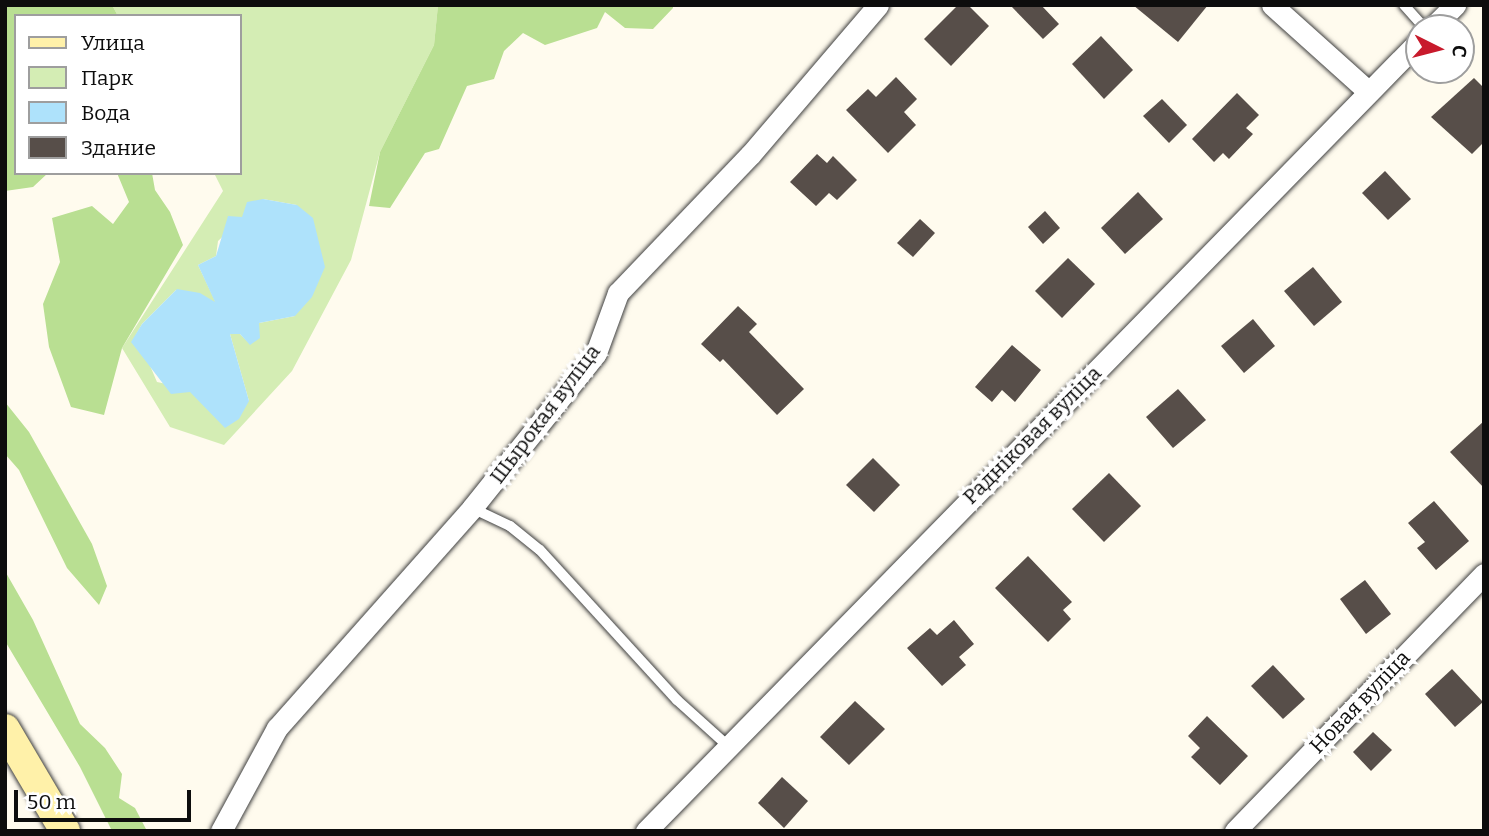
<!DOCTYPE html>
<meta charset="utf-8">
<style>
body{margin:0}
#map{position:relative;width:1489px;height:836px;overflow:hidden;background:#fffbee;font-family:Bitter,serif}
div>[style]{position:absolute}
.green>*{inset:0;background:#d4edb4}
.forest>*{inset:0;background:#b9df92}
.water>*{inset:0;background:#aee2fb}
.building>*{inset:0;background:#574e49}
.roads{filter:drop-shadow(0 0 2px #404040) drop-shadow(0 0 2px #404040)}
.service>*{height:10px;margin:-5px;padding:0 5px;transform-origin:5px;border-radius:5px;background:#fff}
.minor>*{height:21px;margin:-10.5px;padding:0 10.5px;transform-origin:10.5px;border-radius:10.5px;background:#fff}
.secondary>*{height:30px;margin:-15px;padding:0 15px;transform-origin:15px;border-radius:15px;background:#fff1a9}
span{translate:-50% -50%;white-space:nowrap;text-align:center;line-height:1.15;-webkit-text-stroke:7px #fff;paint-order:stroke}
.street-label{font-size:21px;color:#0d0d0d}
.frame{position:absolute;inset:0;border:7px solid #0d0d0d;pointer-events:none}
.legend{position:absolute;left:14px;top:14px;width:228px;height:161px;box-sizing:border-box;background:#fff;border:2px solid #9e9e9e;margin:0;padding:9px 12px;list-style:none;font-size:21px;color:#0d0d0d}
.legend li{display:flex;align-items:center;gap:14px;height:35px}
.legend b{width:35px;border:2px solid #9e9e9e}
.north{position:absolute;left:1405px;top:14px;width:70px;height:70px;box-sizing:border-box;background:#fff;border:2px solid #9e9e9e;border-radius:50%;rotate:96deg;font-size:19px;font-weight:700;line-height:28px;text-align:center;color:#0d0d0d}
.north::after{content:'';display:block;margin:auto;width:24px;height:32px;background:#c81a2c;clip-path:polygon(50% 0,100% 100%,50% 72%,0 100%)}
.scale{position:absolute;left:14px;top:790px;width:177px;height:32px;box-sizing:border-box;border:4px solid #0d0d0d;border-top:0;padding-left:9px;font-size:21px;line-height:24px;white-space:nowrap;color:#0d0d0d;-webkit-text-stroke:5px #fff;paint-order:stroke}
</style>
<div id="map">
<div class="green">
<div style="clip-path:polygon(evenodd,112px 5px,438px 5px,434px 45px,380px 152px,351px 260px,292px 371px,224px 445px,170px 427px,122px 348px,223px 191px,214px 173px,240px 173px,240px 16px,118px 16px,112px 5px,263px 199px,297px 205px,295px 316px,259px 323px,250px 344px,240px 334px,230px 334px,249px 401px,157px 382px,148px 361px,132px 342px,142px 324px,176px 290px,216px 303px,198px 265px,216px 256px,218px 241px,263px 199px)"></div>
</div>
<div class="forest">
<div style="clip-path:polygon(5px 5px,112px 5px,118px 16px,16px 16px,16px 173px,48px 173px,33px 187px,5px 191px)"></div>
<div style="clip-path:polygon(438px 5px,673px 5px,673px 8px,653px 29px,625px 28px,605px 12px,597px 28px,545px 45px,523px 33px,504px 51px,494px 79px,467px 86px,439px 149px,425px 153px,390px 208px,369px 206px,380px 152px,434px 45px)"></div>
<div style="clip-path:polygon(117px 173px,152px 173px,155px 190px,170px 212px,183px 245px,122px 348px,104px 415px,71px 407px,49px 347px,43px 304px,60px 262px,52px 218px,92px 206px,113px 224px,129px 202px)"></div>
<div style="clip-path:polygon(5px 402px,29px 432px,92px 544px,107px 586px,99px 605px,67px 568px,19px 470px,5px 454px)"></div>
<div style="clip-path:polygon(5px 571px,33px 620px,80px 724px,105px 748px,122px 774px,119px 798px,135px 808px,147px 831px,112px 831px,80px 767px,5px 641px)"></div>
</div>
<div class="water">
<div style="clip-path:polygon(263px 199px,297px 205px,313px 218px,325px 267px,312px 297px,295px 316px,259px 323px,260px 338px,250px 345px,240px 334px,230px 334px,249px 401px,239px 419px,225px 428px,190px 392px,171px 394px,131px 342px,142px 324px,177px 289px,200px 293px,215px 302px,198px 265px,216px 256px,228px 216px,242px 217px,247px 202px)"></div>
</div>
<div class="building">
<div style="clip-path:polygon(958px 5px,968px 5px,989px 26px,951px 66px,924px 39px)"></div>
<div style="clip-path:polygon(1010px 5px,1041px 5px,1059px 24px,1043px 39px)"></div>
<div style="clip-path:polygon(1133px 5px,1208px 5px,1178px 42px)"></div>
<div style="clip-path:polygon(1101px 36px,1133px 70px,1104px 99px,1072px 64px)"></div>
<div style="clip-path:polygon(896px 77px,917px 99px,904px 112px,916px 125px,888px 153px,846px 110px,868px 89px,876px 97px)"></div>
<div style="clip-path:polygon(1474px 78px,1484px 88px,1484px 142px,1472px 154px,1431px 117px)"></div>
<div style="clip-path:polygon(1237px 93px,1259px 115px,1246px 128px,1253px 134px,1229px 159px,1223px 153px,1214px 162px,1192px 139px)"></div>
<div style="clip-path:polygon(1162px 99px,1187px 125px,1169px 143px,1143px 116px)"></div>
<div style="clip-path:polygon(817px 154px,827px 163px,833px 156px,857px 180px,837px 200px,829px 193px,816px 206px,790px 182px)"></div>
<div style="clip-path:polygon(1385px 171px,1411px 199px,1388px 220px,1362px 193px)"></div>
<div style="clip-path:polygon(1138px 192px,1163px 219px,1125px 254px,1101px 228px)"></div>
<div style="clip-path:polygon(1045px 211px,1060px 228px,1043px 244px,1028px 227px)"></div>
<div style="clip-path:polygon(920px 219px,935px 233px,913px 257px,897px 243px)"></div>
<div style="clip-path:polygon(1068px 258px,1095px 284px,1062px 318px,1035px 291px)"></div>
<div style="clip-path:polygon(1313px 267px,1342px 302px,1314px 326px,1284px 291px)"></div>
<div style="clip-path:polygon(738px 306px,757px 324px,749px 332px,804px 389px,777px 415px,723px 359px,720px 362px,701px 344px)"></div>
<div style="clip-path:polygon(1253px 319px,1275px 346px,1244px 373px,1221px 346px)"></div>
<div style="clip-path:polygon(1012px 345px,1041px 370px,1015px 402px,1002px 390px,992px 402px,975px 387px)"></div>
<div style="clip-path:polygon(1178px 389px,1206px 420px,1173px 448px,1146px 417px)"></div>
<div style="clip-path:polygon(1484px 421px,1484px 488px,1450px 452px)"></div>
<div style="clip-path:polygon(873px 458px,900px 485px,874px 512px,846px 485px)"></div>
<div style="clip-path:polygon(1109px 473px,1141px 506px,1104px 542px,1072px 509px)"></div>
<div style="clip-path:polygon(1434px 501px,1469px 541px,1436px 570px,1417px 548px,1425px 542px,1408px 523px)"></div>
<div style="clip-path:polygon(1028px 556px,1072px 602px,1063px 610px,1071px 619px,1048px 642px,995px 588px)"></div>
<div style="clip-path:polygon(1365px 580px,1391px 614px,1366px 634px,1340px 599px)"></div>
<div style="clip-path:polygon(954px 620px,974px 644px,959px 657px,966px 665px,942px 686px,907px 648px,930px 628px,937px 635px)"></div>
<div style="clip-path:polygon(1273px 665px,1305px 699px,1283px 719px,1251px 686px)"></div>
<div style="clip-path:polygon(1452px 669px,1483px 702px,1455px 727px,1425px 694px)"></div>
<div style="clip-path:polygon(855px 701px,885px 729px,849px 765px,820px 737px)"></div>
<div style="clip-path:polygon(1207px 716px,1248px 756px,1220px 785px,1191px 757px,1200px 748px,1188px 736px)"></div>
<div style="clip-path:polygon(1373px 732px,1392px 750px,1371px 771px,1353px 752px)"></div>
<div style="clip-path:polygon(782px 777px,808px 801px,784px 828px,758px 803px)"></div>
</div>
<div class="roads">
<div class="service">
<div style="left:1404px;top:5px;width:31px;rotate:48deg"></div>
<div style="left:472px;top:508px;width:42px;rotate:25.3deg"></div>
<div style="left:510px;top:526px;width:38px;rotate:39deg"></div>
<div style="left:540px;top:550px;width:203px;rotate:47.6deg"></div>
<div style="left:677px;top:700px;width:67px;rotate:42deg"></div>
</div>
<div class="minor">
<div style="left:1272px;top:5px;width:130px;rotate:41.9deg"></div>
<div style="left:1432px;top:28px;width:33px;rotate:-45deg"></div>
<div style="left:221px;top:831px;width:117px;rotate:-61.5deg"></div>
<div style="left:277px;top:728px;width:294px;rotate:-48.4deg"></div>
<div style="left:472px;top:508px;width:198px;rotate:-51.3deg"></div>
<div style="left:596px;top:353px;width:64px;rotate:-69.9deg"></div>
<div style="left:618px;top:293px;width:191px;rotate:-46.3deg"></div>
<div style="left:750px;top:155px;width:197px;rotate:-49.5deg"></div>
<div style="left:646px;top:831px;width:1105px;rotate:-45.62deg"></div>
<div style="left:1235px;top:831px;width:358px;rotate:-45.9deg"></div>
</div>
<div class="secondary">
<div style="left:5px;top:729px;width:118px;rotate:59.5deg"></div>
</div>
</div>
<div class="street-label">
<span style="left:545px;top:414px;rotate:-53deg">Шырокая вуліца</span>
<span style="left:1032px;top:435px;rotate:-45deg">Радніковая вуліца</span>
<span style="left:1360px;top:702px;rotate:-46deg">Новая вуліца</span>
</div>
<div class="frame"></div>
<ul class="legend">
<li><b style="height:9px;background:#fff1a9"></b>Улица</li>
<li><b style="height:19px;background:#d4edb4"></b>Парк</li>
<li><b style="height:19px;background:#aee2fb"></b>Вода</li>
<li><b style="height:19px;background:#574e49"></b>Здание</li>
</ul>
<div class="north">С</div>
<div class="scale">50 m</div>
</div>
